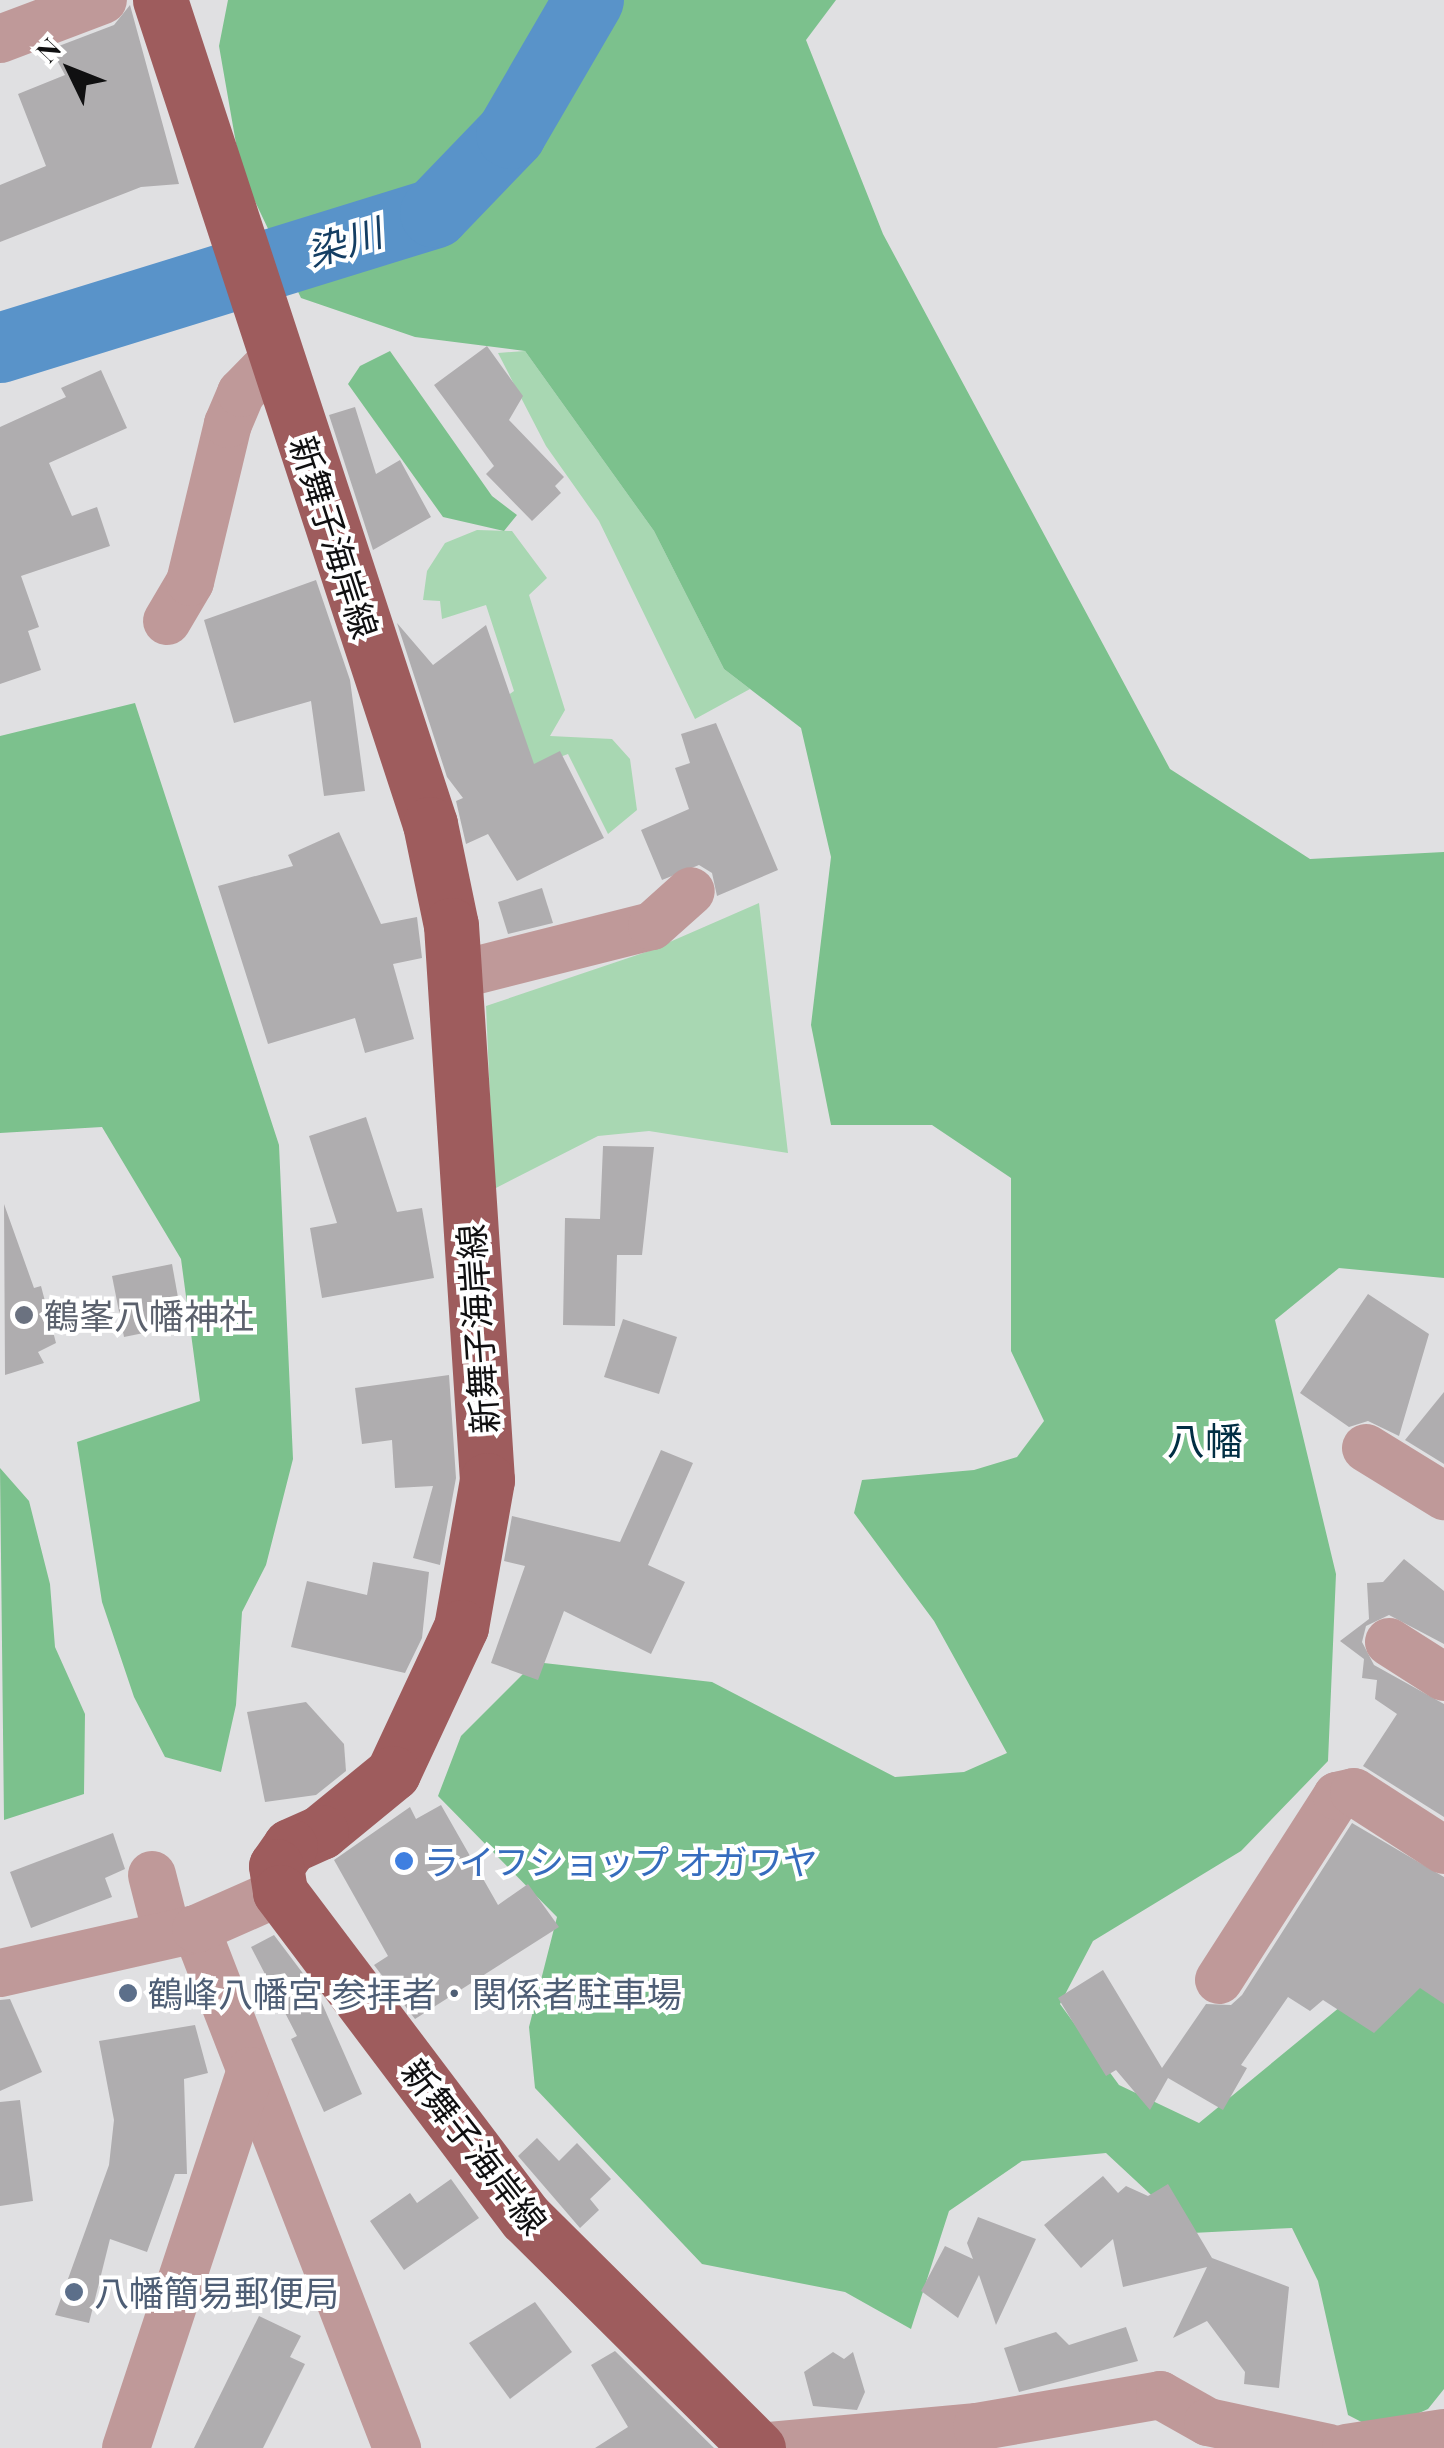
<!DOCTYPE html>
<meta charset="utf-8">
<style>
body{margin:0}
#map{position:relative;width:1444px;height:2448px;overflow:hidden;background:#e0e0e2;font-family:"Playfair Display","Noto Sans JP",serif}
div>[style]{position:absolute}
.green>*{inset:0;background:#a8d7b2}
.forest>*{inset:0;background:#7cc18d}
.river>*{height:70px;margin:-35px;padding:0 35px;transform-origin:35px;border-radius:35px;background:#5993c9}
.building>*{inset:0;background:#afadaf}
.minor>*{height:48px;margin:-24px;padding:0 24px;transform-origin:24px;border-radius:24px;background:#bf9999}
.major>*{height:55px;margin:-27.5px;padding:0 27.5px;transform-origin:27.5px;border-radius:27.5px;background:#9e5c5d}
.dots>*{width:28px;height:28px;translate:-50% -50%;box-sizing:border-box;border:5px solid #fff;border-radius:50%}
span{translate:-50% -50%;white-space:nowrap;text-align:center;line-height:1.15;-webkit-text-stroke:8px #fff;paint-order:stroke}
.street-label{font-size:35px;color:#101011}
.worship-label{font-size:35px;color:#5b616d}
.left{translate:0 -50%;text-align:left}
.shop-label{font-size:35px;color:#366cbe}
.service-label{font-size:35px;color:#4e5e75}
.water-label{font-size:38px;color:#143e63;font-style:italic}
.neighbourhood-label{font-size:38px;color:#012e43}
.north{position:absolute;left:20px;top:20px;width:100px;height:100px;-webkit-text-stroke:8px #fff;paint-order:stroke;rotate:313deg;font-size:28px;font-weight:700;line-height:40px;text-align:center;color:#101011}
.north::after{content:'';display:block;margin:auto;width:35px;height:45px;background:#101011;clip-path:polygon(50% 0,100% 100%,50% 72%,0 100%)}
</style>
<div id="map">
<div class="green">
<div style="clip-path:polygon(525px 351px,654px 531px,724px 669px,750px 689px,695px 719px,599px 521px,546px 446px,498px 353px)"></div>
<div style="clip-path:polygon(477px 530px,512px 531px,547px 578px,529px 595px,565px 710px,550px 736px,612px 739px,630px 759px,637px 810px,608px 834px,568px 754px,514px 774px,490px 708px,514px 691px,486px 605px,442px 619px,440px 601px,423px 600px,427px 571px,445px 543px)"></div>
<div style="clip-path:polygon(759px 903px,788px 1153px,649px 1131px,598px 1136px,494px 1189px,486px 1006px,649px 951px)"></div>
</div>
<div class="forest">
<div style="clip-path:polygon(228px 0,836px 0,806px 40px,883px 234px,1170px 769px,1310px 859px,1444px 852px,1444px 1278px,1339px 1268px,1275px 1320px,1336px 1574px,1328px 1761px,1241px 1851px,1093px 1941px,1060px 2004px,1119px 2085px,1199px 2123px,1391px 1965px,1444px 2003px,1444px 2389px,1428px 2409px,1379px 2431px,1348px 2415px,1318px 2281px,1292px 2228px,1192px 2233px,1106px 2153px,1022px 2161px,949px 2211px,911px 2329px,845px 2292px,702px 2264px,535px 2088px,529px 2027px,557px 1917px,438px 1796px,461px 1736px,535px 1662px,712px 1682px,895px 1777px,964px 1772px,1007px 1753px,934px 1621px,854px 1513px,862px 1480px,974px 1470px,1017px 1457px,1044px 1421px,1011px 1351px,1011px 1178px,932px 1125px,831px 1125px,811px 1025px,831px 857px,801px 728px,724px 669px,654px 531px,525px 351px,415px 337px,301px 298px,241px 172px,219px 46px)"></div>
<div style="clip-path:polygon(390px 351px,492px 496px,517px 515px,504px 531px,443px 517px,348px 384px,360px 366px)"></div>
<div style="clip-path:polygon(135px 703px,279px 1145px,293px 1459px,266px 1565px,242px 1612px,236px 1705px,221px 1772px,165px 1757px,134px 1697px,102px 1602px,77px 1442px,200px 1401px,181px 1259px,102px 1127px,0 1133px,0 736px)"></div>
<div style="clip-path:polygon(0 1468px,29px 1501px,50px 1584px,55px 1647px,85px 1714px,84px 1794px,4px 1820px)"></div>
</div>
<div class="river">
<div style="left:0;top:348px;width:455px;rotate:-17.2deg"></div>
<div style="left:435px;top:213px;width:110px;rotate:-46.1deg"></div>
<div style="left:511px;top:134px;width:155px;rotate:-59.8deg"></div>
</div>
<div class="building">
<div style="clip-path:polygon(130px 5px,179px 184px,141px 187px,0 242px,0 185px,46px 166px,18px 94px,65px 75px,51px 49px,114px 25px)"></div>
<div style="clip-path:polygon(487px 346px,523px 396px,509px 420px,564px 477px,555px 486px,561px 493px,532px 521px,486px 474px,494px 466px,434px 385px)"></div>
<div style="clip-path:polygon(101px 370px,127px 428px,49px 463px,72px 516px,97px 507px,110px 546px,21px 576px,39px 627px,28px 631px,41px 670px,0 684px,0 427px,66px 397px,61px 388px)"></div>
<div style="clip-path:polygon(355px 407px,376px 474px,400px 460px,431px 517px,373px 550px,329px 415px)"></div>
<div style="clip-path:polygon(316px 580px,350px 680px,365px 791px,324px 796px,311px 701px,234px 723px,204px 620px)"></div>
<div style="clip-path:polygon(397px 623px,433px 665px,486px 625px,534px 764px,560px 751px,604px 838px,517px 881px,488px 834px,466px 844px,456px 801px,463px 798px,447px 777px)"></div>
<div style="clip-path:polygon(716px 723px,778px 870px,717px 896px,712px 873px,699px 865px,662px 880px,641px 830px,689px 809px,675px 768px,690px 763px,681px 734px)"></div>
<div style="clip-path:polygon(339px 832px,381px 924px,417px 917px,422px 958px,393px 964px,414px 1039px,365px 1053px,355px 1018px,268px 1044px,218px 886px,293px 866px,288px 855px)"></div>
<div style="clip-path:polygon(542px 888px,553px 923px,508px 934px,498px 902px)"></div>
<div style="clip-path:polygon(366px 1117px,397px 1212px,422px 1208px,434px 1278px,322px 1298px,310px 1228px,337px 1223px,309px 1136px)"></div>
<div style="clip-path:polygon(603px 1146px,654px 1147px,642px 1255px,617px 1255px,615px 1326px,563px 1325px,565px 1218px,600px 1219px)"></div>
<div style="clip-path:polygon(4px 1204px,34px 1288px,41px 1286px,56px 1343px,38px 1352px,44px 1363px,5px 1375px)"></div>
<div style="clip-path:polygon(172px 1264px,183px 1325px,124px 1337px,112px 1276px)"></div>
<div style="clip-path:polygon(1368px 1294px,1429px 1334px,1399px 1436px,1368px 1421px,1349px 1427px,1300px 1393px)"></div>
<div style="clip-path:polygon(623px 1319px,677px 1337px,659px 1394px,604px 1377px)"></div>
<div style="clip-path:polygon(449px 1375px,456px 1478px,440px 1565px,413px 1558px,433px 1486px,395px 1488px,392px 1440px,362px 1444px,355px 1388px)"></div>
<div style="clip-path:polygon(1444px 1392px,1444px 1464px,1405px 1440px)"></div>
<div style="clip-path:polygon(661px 1450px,693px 1463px,648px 1565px,685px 1582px,651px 1654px,564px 1611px,538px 1680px,491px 1663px,525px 1566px,504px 1561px,512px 1516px,620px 1542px)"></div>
<div style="clip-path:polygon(1404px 1559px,1444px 1591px,1444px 1644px,1389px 1615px,1366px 1626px,1362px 1642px,1374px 1665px,1444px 1704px,1444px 1817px,1363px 1766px,1397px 1714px,1375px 1699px,1377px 1680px,1362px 1678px,1364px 1659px,1340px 1641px,1369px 1619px,1367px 1583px,1383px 1582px)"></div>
<div style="clip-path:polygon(373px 1562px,429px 1572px,422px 1638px,405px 1673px,291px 1647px,307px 1581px,367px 1595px)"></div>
<div style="clip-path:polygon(306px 1702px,344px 1744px,346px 1771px,316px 1795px,265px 1802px,247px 1712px)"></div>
<div style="clip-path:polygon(441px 1805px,498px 1905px,528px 1884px,559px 1927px,415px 2019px,374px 1965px,388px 1956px,334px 1860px,410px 1807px,416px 1819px)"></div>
<div style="clip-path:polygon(1352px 1823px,1444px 1877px,1444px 2004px,1420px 1988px,1374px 2033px,1323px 2000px,1310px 2011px,1288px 1997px,1241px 2065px,1247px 2068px,1223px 2110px,1168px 2078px,1150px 2110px,1116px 2070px,1106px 2076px,1058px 1998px,1103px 1970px,1162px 2068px,1206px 2004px,1231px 2005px,1242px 1995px)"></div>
<div style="clip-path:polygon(113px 1833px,125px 1869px,105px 1878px,112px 1897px,31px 1928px,10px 1872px)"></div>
<div style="clip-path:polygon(274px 1935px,317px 1992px,362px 2094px,324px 2112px,291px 2039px,297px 2036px,251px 1947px)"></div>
<div style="clip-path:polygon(10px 1999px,42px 2072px,0 2091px,0 2000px)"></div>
<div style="clip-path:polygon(195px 2025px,208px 2073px,184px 2079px,187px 2174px,175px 2174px,147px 2252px,110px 2239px,89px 2323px,55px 2315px,109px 2165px,114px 2120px,99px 2041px)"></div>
<div style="clip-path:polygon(20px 2100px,33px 2201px,0 2206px,0 2102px)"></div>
<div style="clip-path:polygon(537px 2138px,559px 2161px,577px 2143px,611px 2179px,590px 2199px,599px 2210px,580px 2228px,518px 2156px)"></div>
<div style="clip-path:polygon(1103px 2176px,1118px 2193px,1126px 2186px,1148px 2196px,1168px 2184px,1212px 2258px,1289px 2287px,1279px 2388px,1244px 2384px,1245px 2372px,1207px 2321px,1173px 2338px,1207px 2267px,1123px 2287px,1113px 2239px,1081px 2268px,1044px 2225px)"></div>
<div style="clip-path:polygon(451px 2179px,479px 2218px,404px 2270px,370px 2221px,410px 2193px,417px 2203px)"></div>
<div style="clip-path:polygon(978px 2217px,1036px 2239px,996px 2325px,979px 2275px,958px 2318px,921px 2291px,945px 2246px,973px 2259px,967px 2243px)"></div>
<div style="clip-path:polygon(535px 2302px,572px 2352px,510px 2399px,469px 2343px)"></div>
<div style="clip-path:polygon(259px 2316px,301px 2336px,290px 2357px,305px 2364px,263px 2448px,194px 2448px)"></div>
<div style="clip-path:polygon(1126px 2327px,1138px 2361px,1019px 2392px,1004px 2348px,1056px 2332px,1069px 2345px)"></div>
<div style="clip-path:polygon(615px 2351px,714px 2448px,595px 2448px,628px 2427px,591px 2365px)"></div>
<div style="clip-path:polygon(833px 2352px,844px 2359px,853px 2352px,865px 2392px,857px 2410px,813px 2406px,804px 2372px)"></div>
</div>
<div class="minor">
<div style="left:0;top:39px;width:110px;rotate:-20.7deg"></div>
<div style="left:167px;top:621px;width:45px;rotate:-59.5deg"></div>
<div style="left:190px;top:582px;width:163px;rotate:-76.5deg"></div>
<div style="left:228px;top:424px;width:34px;rotate:-67deg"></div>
<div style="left:241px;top:393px;width:49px;rotate:-45.8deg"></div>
<div style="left:454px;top:976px;width:204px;rotate:-14.2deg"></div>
<div style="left:652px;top:926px;width:52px;rotate:-41.9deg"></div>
<div style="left:1366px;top:1448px;width:92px;rotate:31.6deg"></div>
<div style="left:1389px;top:1642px;width:65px;rotate:32.5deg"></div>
<div style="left:152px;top:1875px;width:61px;rotate:75.7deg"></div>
<div style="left:196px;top:1929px;width:557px;rotate:68.83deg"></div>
<div style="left:0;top:1973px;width:201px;rotate:-12.7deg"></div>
<div style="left:196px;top:1929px;width:92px;rotate:-23.8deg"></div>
<div style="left:1219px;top:1980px;width:219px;rotate:-57.3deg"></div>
<div style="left:1337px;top:1796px;width:17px;rotate:-13deg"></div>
<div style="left:1354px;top:1792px;width:107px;rotate:32.8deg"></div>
<div style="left:757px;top:2447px;width:221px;rotate:-5.2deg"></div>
<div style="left:977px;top:2427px;width:186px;rotate:-9.9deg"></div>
<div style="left:1160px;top:2395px;width:55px;rotate:29.4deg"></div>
<div style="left:1208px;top:2422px;width:124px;rotate:12.1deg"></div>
<div style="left:126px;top:2448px;width:397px;rotate:-71.7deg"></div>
<div style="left:1346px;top:2448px;width:99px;rotate:-8.7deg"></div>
</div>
<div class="major">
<div style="left:160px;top:0;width:867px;rotate:71.86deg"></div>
<div style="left:430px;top:824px;width:103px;rotate:78.3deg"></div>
<div style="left:451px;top:925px;width:556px;rotate:86.29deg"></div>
<div style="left:487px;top:1480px;width:149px;rotate:100deg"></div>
<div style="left:461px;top:1627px;width:161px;rotate:115deg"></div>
<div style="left:393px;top:1773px;width:93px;rotate:140.7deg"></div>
<div style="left:321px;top:1832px;width:34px;rotate:156deg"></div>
<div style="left:290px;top:1846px;width:24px;rotate:125deg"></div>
<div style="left:276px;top:1866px;width:26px;rotate:81deg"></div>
<div style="left:280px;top:1892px;width:408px;rotate:53deg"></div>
<div style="left:526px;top:2218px;width:327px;rotate:44.8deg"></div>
</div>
<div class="dots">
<div style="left:24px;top:1315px;background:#6b7280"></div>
<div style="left:404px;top:1861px;background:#3f7fe0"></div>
<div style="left:128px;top:1993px;background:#5c6f8a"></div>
<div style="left:74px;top:2292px;background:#5c6f8a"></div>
</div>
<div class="street-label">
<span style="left:335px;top:537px;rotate:72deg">新舞子海岸線</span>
<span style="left:477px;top:1329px;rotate:-94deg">新舞子海岸線</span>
<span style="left:475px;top:2146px;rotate:52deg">新舞子海岸線</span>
</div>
<div class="worship-label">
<span class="left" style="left:44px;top:1315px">鶴峯八幡神社</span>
</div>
<div class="shop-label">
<span class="left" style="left:424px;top:1861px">ライフショップ オガワヤ</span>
</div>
<div class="service-label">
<span class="left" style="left:148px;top:1993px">鶴峰八幡宮 参拝者・関係者駐車場</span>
<span class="left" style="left:94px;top:2292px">八幡簡易郵便局</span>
</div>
<div class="water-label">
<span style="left:344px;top:241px;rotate:-17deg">染川</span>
</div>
<div class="neighbourhood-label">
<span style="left:1205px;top:1440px">八幡</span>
</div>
<div class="north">N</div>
</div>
